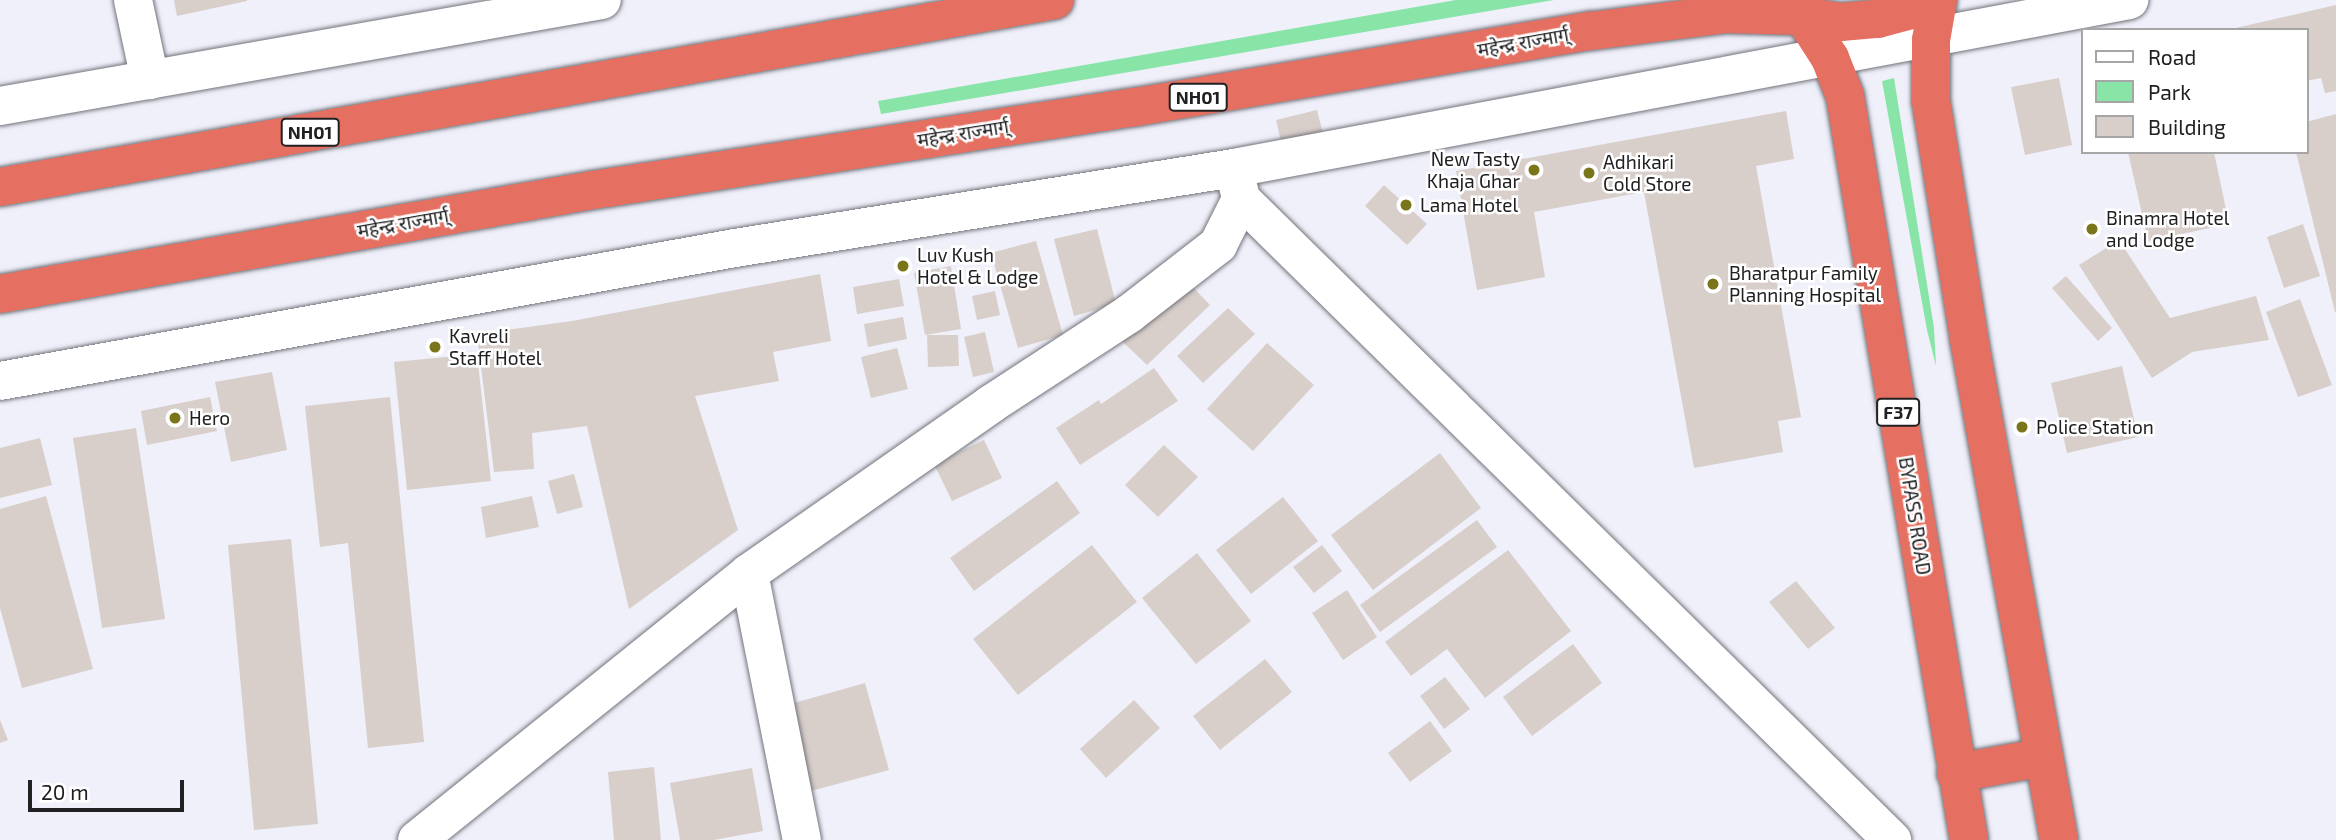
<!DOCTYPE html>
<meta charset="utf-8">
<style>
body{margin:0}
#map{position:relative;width:2336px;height:840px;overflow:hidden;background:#eff0fa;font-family:"Exo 2","Noto Sans Devanagari",sans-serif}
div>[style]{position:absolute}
.green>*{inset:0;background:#89e4a8}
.building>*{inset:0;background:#d8ceca}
.roads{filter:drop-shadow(0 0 2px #73747c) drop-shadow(0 0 2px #73747c)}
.minor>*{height:38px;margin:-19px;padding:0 19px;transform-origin:19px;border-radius:19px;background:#fff}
.highway>*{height:38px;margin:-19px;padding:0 19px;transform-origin:19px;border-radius:19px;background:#e57061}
.dots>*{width:19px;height:19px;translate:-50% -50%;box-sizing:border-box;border:4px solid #fff;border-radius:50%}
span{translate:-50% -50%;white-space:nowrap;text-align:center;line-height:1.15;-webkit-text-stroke:5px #fff;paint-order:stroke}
.shield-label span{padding:2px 5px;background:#fff;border:2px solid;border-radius:5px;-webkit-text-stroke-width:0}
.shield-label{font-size:18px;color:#202023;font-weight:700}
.street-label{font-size:19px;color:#202023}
.poi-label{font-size:19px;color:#202023}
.right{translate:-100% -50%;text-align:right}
.left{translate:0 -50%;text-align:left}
.legend{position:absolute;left:2081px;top:28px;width:228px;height:126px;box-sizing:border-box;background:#fff;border:2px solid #a6a6a7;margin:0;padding:9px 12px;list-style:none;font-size:21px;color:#202023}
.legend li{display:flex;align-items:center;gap:14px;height:35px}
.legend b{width:35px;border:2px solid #a6a6a7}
.scale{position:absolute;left:28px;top:780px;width:156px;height:32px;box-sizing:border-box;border:4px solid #202023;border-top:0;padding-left:9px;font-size:21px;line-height:24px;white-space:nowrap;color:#202023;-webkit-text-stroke:5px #fff;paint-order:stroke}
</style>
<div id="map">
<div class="green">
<div style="clip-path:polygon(1456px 0,1554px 0,881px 114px,878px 101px)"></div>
<div style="clip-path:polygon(1894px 78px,1934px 328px,1936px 366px,1927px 330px,1882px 81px)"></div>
</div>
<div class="building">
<div style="clip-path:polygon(174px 0,247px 0,247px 1px,177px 16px)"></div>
<div style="clip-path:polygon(2336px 5px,2336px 91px,2325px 93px,2321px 78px,2306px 81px,2306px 30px,2227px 30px)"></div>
<div style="clip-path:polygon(2059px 78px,2072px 145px,2025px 155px,2011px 87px)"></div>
<div style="clip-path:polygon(1317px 110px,1326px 145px,1284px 155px,1276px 120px)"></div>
<div style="clip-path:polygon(1786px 111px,1794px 159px,1756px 166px,1801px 417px,1778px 421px,1783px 452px,1694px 468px,1644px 192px,1534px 212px,1545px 277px,1477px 290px,1456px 171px)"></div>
<div style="clip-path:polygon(2336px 114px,2336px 312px,2335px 312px,2296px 152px,2306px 152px,2306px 122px)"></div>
<div style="clip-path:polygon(2128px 152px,2214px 152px,2229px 224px,2148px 241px)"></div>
<div style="clip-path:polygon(1384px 185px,1427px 224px,1407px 245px,1365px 206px)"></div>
<div style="clip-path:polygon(2303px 224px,2320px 276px,2284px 288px,2267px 237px)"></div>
<div style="clip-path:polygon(1097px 229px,1116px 304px,1074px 316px,1054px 239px)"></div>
<div style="clip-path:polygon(2119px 240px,2170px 318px,2256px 296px,2269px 340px,2192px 352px,2152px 378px,2079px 265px)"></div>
<div style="clip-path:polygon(1036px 241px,1063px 335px,1018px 348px,991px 253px)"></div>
<div style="clip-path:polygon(951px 266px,961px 329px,925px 335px,914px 273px)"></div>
<div style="clip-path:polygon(820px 274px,831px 341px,773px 352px,779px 381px,695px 396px,738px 530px,629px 609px,587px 426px,532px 433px,534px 469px,494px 472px,477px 334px,572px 321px)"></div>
<div style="clip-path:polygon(2066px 276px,2112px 328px,2098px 341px,2052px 288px)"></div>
<div style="clip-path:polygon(899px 279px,904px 306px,857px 314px,853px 287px)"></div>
<div style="clip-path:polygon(1185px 279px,1210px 305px,1147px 365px,1122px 341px)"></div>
<div style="clip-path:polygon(995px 291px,1000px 315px,977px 320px,972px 296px)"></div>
<div style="clip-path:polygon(2300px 299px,2332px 385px,2298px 397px,2266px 312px)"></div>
<div style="clip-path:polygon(1228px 308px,1255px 334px,1203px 383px,1177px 356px)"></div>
<div style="clip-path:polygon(903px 317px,907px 339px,868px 347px,864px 324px)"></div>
<div style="clip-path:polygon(985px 332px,994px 372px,973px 377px,964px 337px)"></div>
<div style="clip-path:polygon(927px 335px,958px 335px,959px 366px,928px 367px)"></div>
<div style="clip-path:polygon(1267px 343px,1314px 385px,1253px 451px,1207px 409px)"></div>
<div style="clip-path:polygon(897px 348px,908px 389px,871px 398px,861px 357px)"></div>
<div style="clip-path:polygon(477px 354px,491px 481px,407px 490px,394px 362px)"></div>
<div style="clip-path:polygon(2122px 366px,2138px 437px,2067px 453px,2051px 383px)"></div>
<div style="clip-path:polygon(1154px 368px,1178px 401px,1080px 465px,1056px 428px,1099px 400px,1101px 404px)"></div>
<div style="clip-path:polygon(272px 372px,287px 450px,231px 462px,215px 382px)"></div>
<div style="clip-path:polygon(210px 397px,217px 431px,147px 445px,141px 411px)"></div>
<div style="clip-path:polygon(390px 397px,424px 742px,368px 748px,348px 543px,320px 547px,305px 406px)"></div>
<div style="clip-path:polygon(136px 428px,165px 619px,102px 628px,73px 438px)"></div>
<div style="clip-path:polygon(40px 438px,52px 485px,0 498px,0 448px)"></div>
<div style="clip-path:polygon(984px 440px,1002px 478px,952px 501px,934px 464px)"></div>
<div style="clip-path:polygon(1164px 445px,1198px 477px,1158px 517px,1125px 485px)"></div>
<div style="clip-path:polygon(1440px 453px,1481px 508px,1373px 590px,1331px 535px)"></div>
<div style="clip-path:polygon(574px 474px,583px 507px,557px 514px,548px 481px)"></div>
<div style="clip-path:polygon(1057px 481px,1080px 513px,974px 591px,950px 558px)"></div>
<div style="clip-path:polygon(46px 496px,93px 669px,22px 688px,0 608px,0 509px)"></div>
<div style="clip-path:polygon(532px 496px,539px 527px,486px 538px,481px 507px)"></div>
<div style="clip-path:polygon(1283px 497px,1318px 541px,1251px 594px,1216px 550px)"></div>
<div style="clip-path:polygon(1477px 520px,1497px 547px,1380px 632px,1360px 605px)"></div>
<div style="clip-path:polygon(291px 539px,318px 824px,254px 830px,228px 545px)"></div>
<div style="clip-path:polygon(1092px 545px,1137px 602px,1018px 695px,973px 639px)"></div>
<div style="clip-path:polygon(1322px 545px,1342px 571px,1314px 593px,1293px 567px)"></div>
<div style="clip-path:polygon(1508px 550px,1571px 631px,1485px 698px,1447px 649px,1411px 676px,1385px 642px)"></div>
<div style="clip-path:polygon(1197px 553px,1251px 621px,1196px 664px,1142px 598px)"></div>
<div style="clip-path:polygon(1796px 581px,1835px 628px,1808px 649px,1769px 602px)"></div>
<div style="clip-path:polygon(1347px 590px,1377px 637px,1343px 660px,1312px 613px)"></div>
<div style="clip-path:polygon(1573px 644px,1602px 683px,1532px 736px,1503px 697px)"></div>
<div style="clip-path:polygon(1265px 659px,1292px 692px,1220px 750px,1193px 716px)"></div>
<div style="clip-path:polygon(1445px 677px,1470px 709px,1444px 729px,1420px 696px)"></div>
<div style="clip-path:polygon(865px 683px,889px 770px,811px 791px,787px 705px)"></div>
<div style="clip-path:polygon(1134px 700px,1160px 728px,1106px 778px,1080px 749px)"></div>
<div style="clip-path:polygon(0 720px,8px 740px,0 743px)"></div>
<div style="clip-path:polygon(1430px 721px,1452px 751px,1410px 782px,1388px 753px)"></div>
<div style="clip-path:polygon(654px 767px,661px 840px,614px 840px,608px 772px)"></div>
<div style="clip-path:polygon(752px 768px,763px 831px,714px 840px,680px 840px,670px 783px)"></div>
</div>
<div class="roads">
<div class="minor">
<div style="left:133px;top:0;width:82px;rotate:78deg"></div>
<div style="left:0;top:106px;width:611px;rotate:-9.99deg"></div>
<div style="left:1236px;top:177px;width:23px;rotate:77deg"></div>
<div style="left:1241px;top:199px;width:914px;rotate:44.56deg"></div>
<div style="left:0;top:381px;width:747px;rotate:-10.26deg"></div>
<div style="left:735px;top:248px;width:505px;rotate:-9.11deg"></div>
<div style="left:1234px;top:168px;width:911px;rotate:-10.63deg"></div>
<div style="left:749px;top:573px;width:272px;rotate:78.8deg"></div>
<div style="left:417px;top:840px;width:426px;rotate:-38.8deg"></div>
<div style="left:749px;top:573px;width:295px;rotate:-34.9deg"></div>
<div style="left:991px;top:404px;width:165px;rotate:-33.1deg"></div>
<div style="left:1129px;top:314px;width:113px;rotate:-37.8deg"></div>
<div style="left:1218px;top:245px;width:51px;rotate:-63.4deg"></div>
</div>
<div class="highway">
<div style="left:1938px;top:0;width:41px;rotate:99.9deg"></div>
<div style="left:1931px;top:40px;width:61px;rotate:90deg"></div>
<div style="left:1931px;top:101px;width:241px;rotate:80.9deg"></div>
<div style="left:1969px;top:339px;width:509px;rotate:79.82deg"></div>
<div style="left:1791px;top:4px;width:17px;rotate:45deg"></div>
<div style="left:1803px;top:16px;width:50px;rotate:57.3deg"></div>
<div style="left:1830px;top:58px;width:41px;rotate:68.5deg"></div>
<div style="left:1845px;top:96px;width:754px;rotate:80.54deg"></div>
<div style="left:0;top:187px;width:1071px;rotate:-10.05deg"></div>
<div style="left:0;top:294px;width:602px;rotate:-9.95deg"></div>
<div style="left:593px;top:190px;width:548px;rotate:-8.71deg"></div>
<div style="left:1135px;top:107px;width:462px;rotate:-9.5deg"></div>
<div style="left:1591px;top:31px;width:136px;rotate:-7.2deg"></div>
<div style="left:1726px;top:14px;width:77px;rotate:1.5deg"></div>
<div style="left:1803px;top:16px;width:38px;rotate:9deg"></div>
<div style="left:1841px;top:22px;width:37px;rotate:-5deg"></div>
<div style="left:1878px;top:19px;width:35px;rotate:-15deg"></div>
<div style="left:1912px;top:10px;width:16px;rotate:-38deg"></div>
<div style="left:1956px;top:773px;width:89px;rotate:-10.3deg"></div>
</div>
</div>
<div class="dots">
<div style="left:1534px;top:170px;background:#7a751a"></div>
<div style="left:1589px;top:173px;background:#7a751a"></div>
<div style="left:1406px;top:205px;background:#7a751a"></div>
<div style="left:2092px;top:229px;background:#7a751a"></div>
<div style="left:903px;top:266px;background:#7a751a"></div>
<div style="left:1713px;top:284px;background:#7a751a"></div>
<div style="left:435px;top:347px;background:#7a751a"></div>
<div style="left:175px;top:418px;background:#7a751a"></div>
<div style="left:2022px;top:427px;background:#7a751a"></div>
</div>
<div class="shield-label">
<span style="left:1198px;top:97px">NH01</span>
<span style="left:310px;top:132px">NH01</span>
<span style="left:1898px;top:412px">F37</span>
</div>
<div class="street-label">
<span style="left:1523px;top:42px;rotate:-10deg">महेन्द्र राज्मार्ग्</span>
<span style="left:963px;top:133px;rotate:-9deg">महेन्द्र राज्मार्ग्</span>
<span style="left:403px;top:223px;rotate:-10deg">महेन्द्र राज्मार्ग्</span>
<span style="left:1915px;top:516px;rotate:81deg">BYPASS ROAD</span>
</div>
<div class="poi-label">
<span class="right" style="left:1520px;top:170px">New Tasty<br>Khaja Ghar</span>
<span class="left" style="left:1603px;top:173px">Adhikari<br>Cold Store</span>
<span class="left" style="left:1420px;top:205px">Lama Hotel</span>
<span class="left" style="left:2106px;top:229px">Binamra Hotel<br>and Lodge</span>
<span class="left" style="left:917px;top:266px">Luv Kush<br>Hotel &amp; Lodge</span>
<span class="left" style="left:1729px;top:284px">Bharatpur Family<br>Planning Hospital</span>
<span class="left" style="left:449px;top:347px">Kavreli<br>Staff Hotel</span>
<span class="left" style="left:189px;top:418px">Hero</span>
<span class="left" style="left:2036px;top:427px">Police Station</span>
</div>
<ul class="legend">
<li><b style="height:9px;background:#fff"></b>Road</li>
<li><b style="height:19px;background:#89e4a8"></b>Park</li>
<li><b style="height:19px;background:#d8ceca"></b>Building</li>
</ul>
<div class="scale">20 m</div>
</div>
